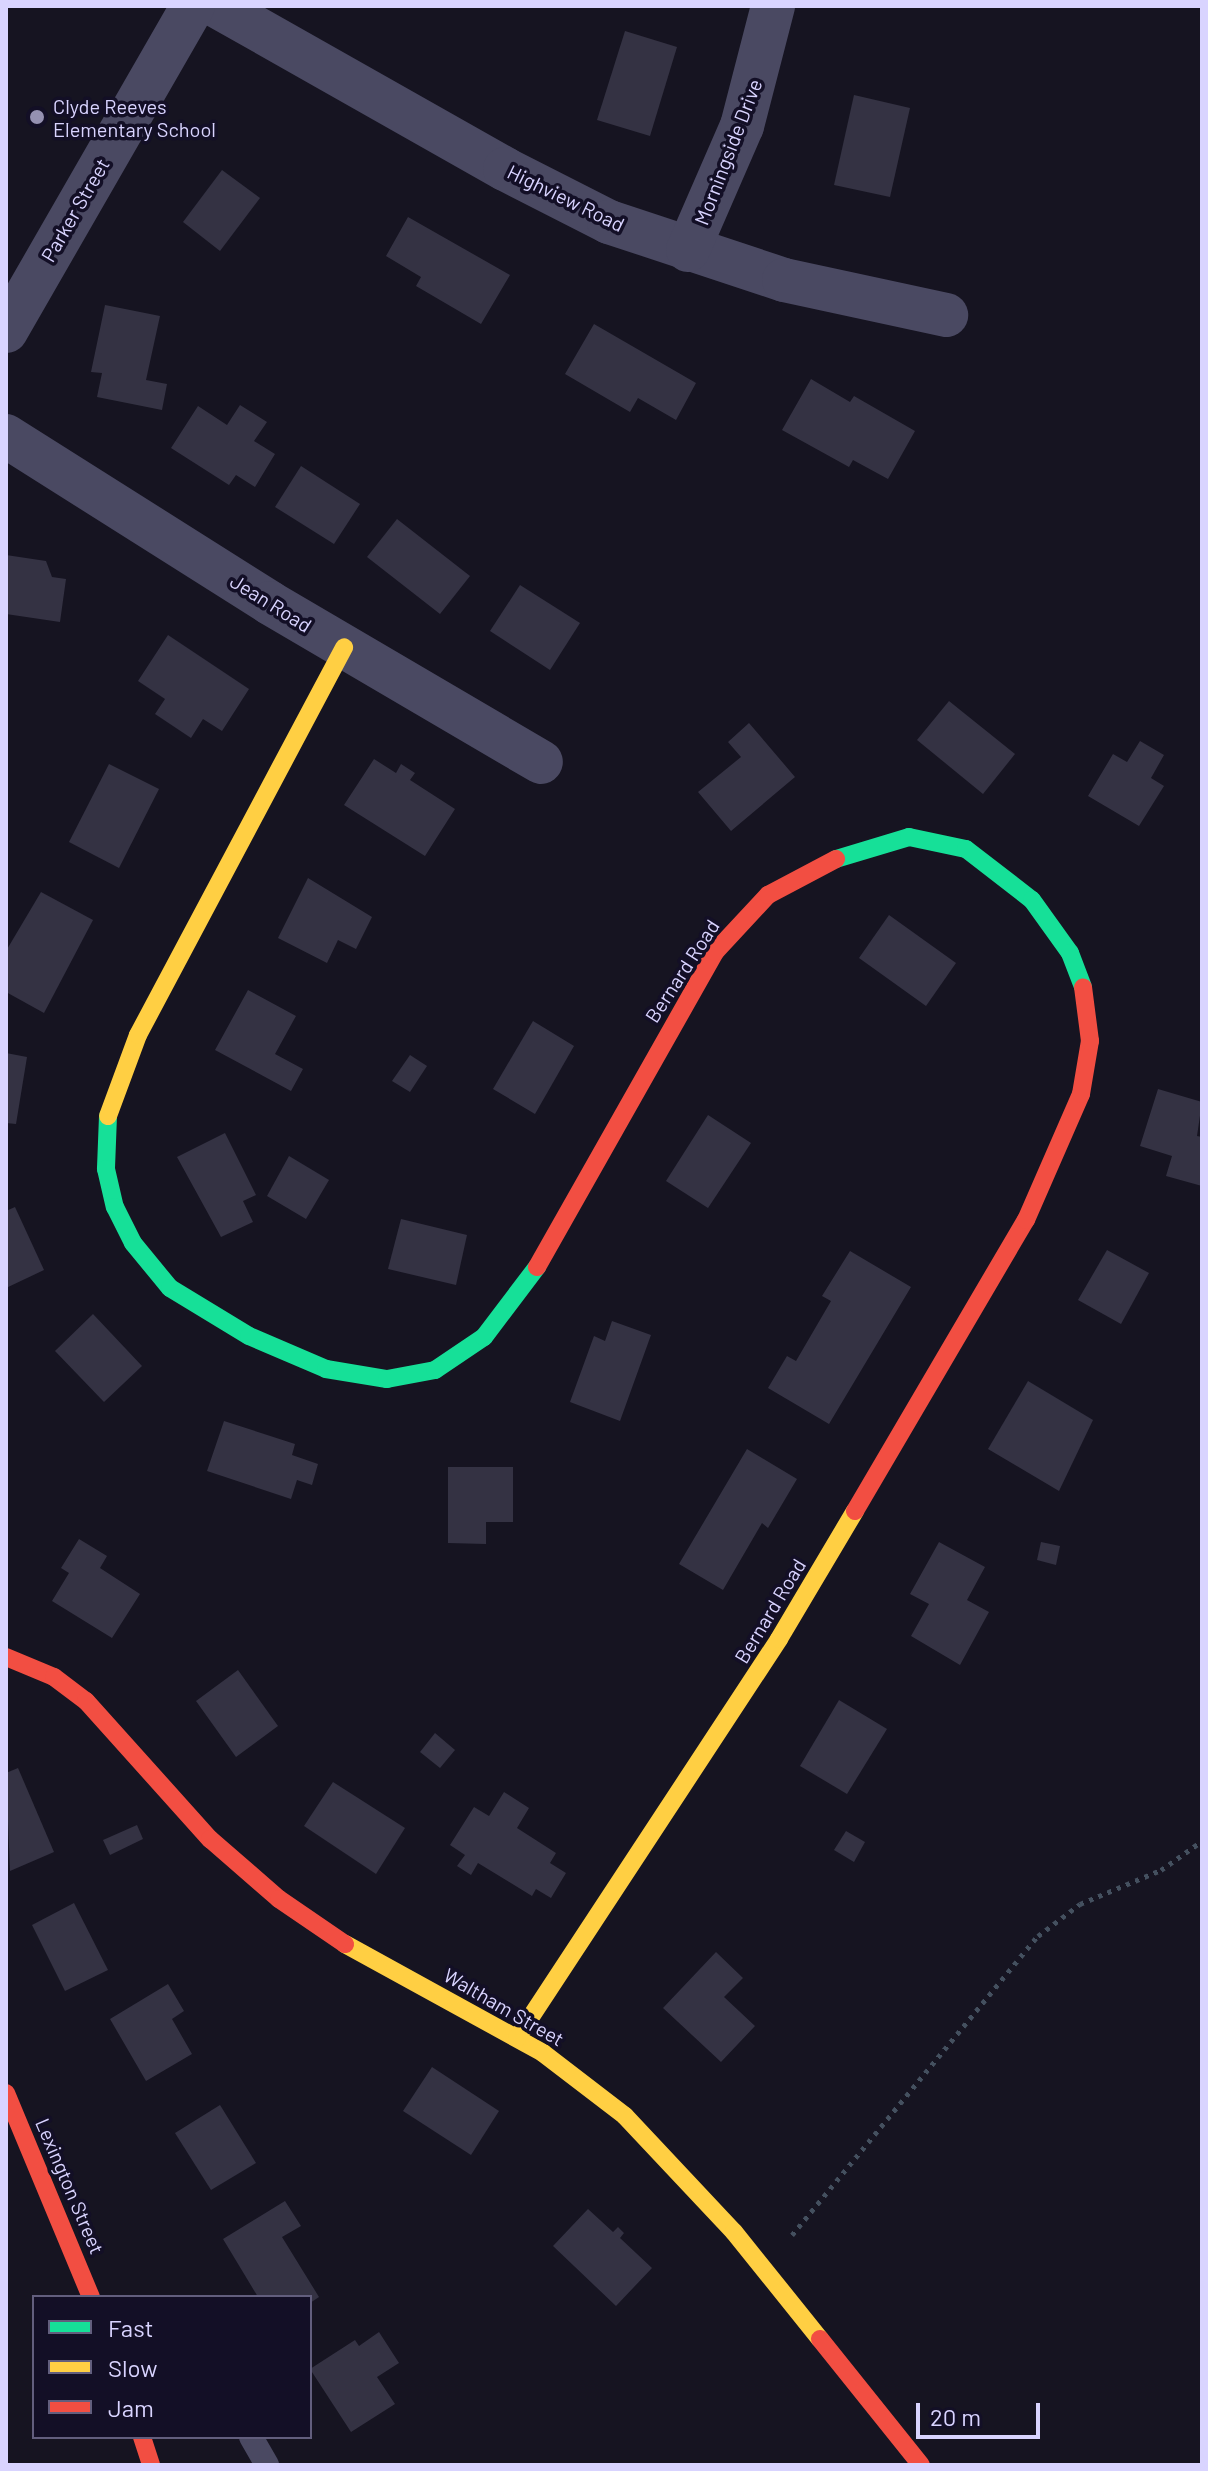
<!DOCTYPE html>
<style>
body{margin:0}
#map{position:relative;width:1208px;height:2471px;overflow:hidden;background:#161421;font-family:Barlow,sans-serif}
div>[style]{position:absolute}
.building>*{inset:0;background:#343243}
.path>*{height:5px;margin-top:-2.5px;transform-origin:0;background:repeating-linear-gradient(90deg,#44505f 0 4px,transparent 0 10px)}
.lane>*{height:24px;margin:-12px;padding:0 12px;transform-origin:12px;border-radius:12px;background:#4a4962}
.street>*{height:44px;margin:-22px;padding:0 22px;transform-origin:22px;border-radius:22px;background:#4a4962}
.fast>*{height:18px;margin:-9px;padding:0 9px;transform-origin:9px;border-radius:9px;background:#16e098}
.slow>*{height:18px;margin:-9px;padding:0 9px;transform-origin:9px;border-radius:9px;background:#ffcf43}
.jam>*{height:18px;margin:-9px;padding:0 9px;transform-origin:9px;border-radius:9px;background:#f24e42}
.dots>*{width:22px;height:22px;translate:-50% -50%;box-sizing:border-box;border:4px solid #130f26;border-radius:50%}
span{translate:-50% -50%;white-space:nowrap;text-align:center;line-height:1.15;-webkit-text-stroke:7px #130f26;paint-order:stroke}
.poi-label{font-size:20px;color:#d9d4ff}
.left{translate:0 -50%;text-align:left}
.street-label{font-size:20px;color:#d9d4ff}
.frame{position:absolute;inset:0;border:8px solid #d9d4ff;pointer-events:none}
.legend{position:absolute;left:32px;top:2295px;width:280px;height:144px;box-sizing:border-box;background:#130f26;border:2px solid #625e7d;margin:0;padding:10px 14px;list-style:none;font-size:24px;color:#d9d4ff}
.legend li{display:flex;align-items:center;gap:16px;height:40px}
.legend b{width:40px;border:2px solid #625e7d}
.scale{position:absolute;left:916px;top:2403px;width:124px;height:36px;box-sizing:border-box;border:4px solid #d9d4ff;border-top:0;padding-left:10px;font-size:24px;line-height:28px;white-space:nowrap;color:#d9d4ff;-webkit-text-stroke:6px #130f26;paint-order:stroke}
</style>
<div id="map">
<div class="building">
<div style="clip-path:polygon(625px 31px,677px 47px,650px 136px,597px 120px)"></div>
<div style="clip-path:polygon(854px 95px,910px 108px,890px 197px,834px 185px)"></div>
<div style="clip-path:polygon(222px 170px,260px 198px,220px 251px,183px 222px)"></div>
<div style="clip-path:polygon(408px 217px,510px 275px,481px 324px,416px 286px,421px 277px,386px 256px)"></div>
<div style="clip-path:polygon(105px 305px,160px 316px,146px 380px,167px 384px,162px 410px,97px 397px,102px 373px,91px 372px)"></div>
<div style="clip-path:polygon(594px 324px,696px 383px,676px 420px,638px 398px,630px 412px,565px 374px)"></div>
<div style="clip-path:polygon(811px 379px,850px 402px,854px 396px,915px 431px,888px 479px,853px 460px,849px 467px,782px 430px)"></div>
<div style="clip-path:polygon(240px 405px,267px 422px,254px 441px,275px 454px,255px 487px,236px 475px,229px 485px,171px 448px,198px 406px,227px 425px)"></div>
<div style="clip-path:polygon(301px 466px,360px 504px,334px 544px,275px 507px)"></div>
<div style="clip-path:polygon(397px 519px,470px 576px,440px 614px,367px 557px)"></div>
<div style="clip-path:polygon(6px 555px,46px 561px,52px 577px,66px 579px,60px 622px,6px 614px)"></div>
<div style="clip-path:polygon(520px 585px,580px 623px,550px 670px,490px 631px)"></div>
<div style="clip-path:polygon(168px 635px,249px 689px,222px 731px,203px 719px,191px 738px,155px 714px,165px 699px,138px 681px)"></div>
<div style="clip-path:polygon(949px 701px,1015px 754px,983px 794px,917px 740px)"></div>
<div style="clip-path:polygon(749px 723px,795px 777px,731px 831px,698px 792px,741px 757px,728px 742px)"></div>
<div style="clip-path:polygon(1140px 741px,1164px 755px,1151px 778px,1164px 786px,1139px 826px,1088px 796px,1113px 754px,1127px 762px)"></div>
<div style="clip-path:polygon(374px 759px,396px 773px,401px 764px,415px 773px,410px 780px,455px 809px,425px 856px,344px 805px)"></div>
<div style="clip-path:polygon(109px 764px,159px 789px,119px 868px,69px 842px)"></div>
<div style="clip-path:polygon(308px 878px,372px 917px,356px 949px,338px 940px,327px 963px,278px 938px)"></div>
<div style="clip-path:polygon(41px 892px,93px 920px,44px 1013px,6px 992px,6px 951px)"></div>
<div style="clip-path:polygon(889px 915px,956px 963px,926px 1006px,859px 958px)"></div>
<div style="clip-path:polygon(248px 990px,296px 1016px,275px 1054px,303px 1069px,291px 1091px,215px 1050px)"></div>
<div style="clip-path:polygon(533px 1021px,574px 1046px,535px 1114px,493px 1089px)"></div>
<div style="clip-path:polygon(6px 1053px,27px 1057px,16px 1124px,6px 1123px)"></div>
<div style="clip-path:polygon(410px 1055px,427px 1066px,410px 1092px,392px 1081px)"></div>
<div style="clip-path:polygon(1158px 1089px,1202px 1102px,1197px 1136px,1202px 1137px,1202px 1186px,1166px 1176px,1172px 1156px,1140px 1146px)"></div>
<div style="clip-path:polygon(708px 1115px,751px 1143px,708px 1208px,666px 1181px)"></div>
<div style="clip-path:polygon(225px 1133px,256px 1195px,243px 1201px,253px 1222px,221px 1237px,177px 1157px)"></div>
<div style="clip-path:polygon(289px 1156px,329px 1180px,306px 1219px,267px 1196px)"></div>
<div style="clip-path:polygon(15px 1207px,44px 1270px,6px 1288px,6px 1211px)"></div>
<div style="clip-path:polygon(401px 1219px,467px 1235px,456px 1285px,388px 1269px)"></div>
<div style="clip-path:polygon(1107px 1250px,1149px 1273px,1121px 1324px,1078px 1300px)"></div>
<div style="clip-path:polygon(850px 1251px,911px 1287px,829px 1424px,768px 1388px,787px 1356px,796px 1361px,831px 1301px,822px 1296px)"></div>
<div style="clip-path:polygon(93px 1314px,142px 1366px,104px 1402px,55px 1351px)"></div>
<div style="clip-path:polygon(612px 1321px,651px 1335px,620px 1421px,570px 1402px,594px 1336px,605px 1341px)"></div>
<div style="clip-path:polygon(1028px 1381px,1093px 1420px,1059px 1491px,988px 1449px)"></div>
<div style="clip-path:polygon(224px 1421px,295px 1444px,292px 1455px,318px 1464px,312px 1485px,297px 1480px,291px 1499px,207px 1471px)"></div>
<div style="clip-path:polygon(747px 1449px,797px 1479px,768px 1528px,762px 1523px,723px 1590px,679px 1564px)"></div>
<div style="clip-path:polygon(448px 1467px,513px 1467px,513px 1522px,486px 1522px,486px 1544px,448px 1543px)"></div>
<div style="clip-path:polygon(79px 1539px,107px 1556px,100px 1568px,140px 1594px,112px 1638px,52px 1601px,69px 1573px,61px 1568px)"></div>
<div style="clip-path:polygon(939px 1542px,985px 1567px,967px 1600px,989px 1612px,960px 1665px,911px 1636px,929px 1604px,910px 1594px)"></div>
<div style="clip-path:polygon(1041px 1542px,1060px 1546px,1056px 1565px,1037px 1560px)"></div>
<div style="clip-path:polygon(238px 1670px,278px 1726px,236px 1757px,196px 1701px)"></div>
<div style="clip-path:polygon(839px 1700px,887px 1729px,847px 1794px,800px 1766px)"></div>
<div style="clip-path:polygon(435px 1733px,455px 1750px,440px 1768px,420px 1752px)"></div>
<div style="clip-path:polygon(18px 1768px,54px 1852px,10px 1871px,6px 1773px)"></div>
<div style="clip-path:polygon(333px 1782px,405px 1828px,376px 1874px,304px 1826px)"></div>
<div style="clip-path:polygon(504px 1792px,529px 1808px,517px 1828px,556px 1853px,550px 1863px,566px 1873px,551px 1898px,536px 1889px,532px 1896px,478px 1863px,471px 1875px,457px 1866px,465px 1855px,450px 1845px,474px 1807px,489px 1816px)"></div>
<div style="clip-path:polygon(137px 1825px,143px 1839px,110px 1855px,103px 1840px)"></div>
<div style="clip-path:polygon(846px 1831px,865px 1842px,854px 1862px,834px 1850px)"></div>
<div style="clip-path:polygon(74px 1903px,108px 1970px,65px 1991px,32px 1925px)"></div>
<div style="clip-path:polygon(716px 1952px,743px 1978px,724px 1997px,755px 2026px,721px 2062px,663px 2008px)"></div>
<div style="clip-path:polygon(168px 1984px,184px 2011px,172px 2019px,192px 2054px,146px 2081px,110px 2019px)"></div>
<div style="clip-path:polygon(432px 2067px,499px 2111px,471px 2155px,403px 2111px)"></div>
<div style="clip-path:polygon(220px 2105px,256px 2163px,211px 2190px,175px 2133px)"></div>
<div style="clip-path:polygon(285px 2201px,301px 2226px,282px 2237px,319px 2297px,310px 2303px,310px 2297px,258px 2297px,223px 2239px)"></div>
<div style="clip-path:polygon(588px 2209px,613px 2232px,618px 2227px,624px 2233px,620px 2238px,652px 2268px,616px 2306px,553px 2246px)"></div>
<div style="clip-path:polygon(379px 2332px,399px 2363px,377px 2377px,395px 2404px,351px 2432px,310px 2369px,355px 2340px,359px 2346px)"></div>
</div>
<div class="path">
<div style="left:792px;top:2235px;width:387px;rotate:-50.6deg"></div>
<div style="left:1038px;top:1936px;width:53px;rotate:-37.3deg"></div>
<div style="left:1080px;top:1904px;width:88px;rotate:-22.8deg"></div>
<div style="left:1161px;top:1870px;width:50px;rotate:-35.3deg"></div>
</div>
<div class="lane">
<div style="left:251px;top:2437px;width:32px;rotate:60deg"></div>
</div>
<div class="street">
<div style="left:217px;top:6px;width:331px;rotate:29.5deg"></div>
<div style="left:505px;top:169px;width:117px;rotate:27deg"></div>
<div style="left:609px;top:222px;width:184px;rotate:18.3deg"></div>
<div style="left:784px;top:280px;width:166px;rotate:12.2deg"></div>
<div style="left:688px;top:250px;width:135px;rotate:-66.5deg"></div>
<div style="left:742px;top:126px;width:124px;rotate:-75.5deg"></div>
<div style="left:6px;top:331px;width:375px;rotate:-60.1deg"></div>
<div style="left:6px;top:436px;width:312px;rotate:32.3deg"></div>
<div style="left:270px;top:603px;width:314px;rotate:30.4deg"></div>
</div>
<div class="fast">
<div style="left:836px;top:859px;width:76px;rotate:-16.8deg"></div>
<div style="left:909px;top:837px;width:58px;rotate:11.9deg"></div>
<div style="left:966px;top:849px;width:83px;rotate:37.7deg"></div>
<div style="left:1032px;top:900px;width:65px;rotate:54.4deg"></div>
<div style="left:1070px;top:953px;width:36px;rotate:69deg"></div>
<div style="left:108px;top:1116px;width:53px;rotate:92.2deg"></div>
<div style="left:106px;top:1169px;width:39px;rotate:77deg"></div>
<div style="left:115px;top:1207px;width:40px;rotate:63.4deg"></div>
<div style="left:133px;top:1243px;width:58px;rotate:50.6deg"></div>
<div style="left:170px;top:1288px;width:92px;rotate:31.3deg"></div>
<div style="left:249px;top:1336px;width:84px;rotate:23.2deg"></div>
<div style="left:326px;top:1369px;width:62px;rotate:9.3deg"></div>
<div style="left:387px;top:1379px;width:49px;rotate:-10.6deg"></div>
<div style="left:435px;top:1370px;width:59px;rotate:-34deg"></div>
<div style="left:484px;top:1337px;width:88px;rotate:-52.9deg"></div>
</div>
<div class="slow">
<div style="left:108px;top:1116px;width:86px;rotate:-69.7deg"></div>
<div style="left:138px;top:1035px;width:439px;rotate:-62deg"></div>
<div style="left:345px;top:1944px;width:226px;rotate:28.8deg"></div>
<div style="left:543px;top:2053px;width:103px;rotate:37.5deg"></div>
<div style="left:625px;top:2116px;width:159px;rotate:46.8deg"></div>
<div style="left:734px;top:2232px;width:137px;rotate:51.2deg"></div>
<div style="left:517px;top:2038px;width:477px;rotate:-56.7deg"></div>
<div style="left:779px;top:1639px;width:149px;rotate:-59.3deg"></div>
</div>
<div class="jam">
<div style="left:537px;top:1267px;width:362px;rotate:-60.5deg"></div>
<div style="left:715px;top:952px;width:78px;rotate:-47.1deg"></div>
<div style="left:768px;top:895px;width:77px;rotate:-27.9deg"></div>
<div style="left:855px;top:1511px;width:338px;rotate:-59.6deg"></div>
<div style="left:1026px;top:1220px;width:137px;rotate:-66.4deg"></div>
<div style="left:1081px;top:1094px;width:54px;rotate:-80.4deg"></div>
<div style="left:1090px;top:1041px;width:54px;rotate:-97.4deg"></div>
<div style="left:6px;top:1657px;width:52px;rotate:22.6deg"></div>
<div style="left:54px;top:1677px;width:40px;rotate:37deg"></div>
<div style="left:86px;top:1701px;width:186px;rotate:48.1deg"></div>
<div style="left:210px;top:1839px;width:91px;rotate:41deg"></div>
<div style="left:279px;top:1899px;width:80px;rotate:34.3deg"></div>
<div style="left:6px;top:2093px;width:221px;rotate:67.4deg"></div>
<div style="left:820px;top:2339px;width:161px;rotate:51.3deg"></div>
<div style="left:142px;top:2437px;width:29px;rotate:72deg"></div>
</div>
<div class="dots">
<div style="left:37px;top:117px;background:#9591b1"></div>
</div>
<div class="poi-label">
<span class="left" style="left:53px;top:118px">Clyde Reeves<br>Elementary School</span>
</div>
<div class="street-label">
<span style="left:728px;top:152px;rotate:-69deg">Morningside Drive</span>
<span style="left:566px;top:198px;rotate:26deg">Highview Road</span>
<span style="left:75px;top:210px;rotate:-60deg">Parker Street</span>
<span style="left:271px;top:603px;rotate:32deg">Jean Road</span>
<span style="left:682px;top:971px;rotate:-57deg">Bernard Road</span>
<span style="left:770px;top:1611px;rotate:-59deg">Bernard Road</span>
<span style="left:504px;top:2007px;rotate:30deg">Waltham Street</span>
<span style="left:70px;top:2186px;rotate:67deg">Lexington Street</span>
</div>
<div class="frame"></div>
<ul class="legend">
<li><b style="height:10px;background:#16e098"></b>Fast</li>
<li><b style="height:10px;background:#ffcf43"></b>Slow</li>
<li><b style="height:10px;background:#f24e42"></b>Jam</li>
</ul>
<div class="scale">20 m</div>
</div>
